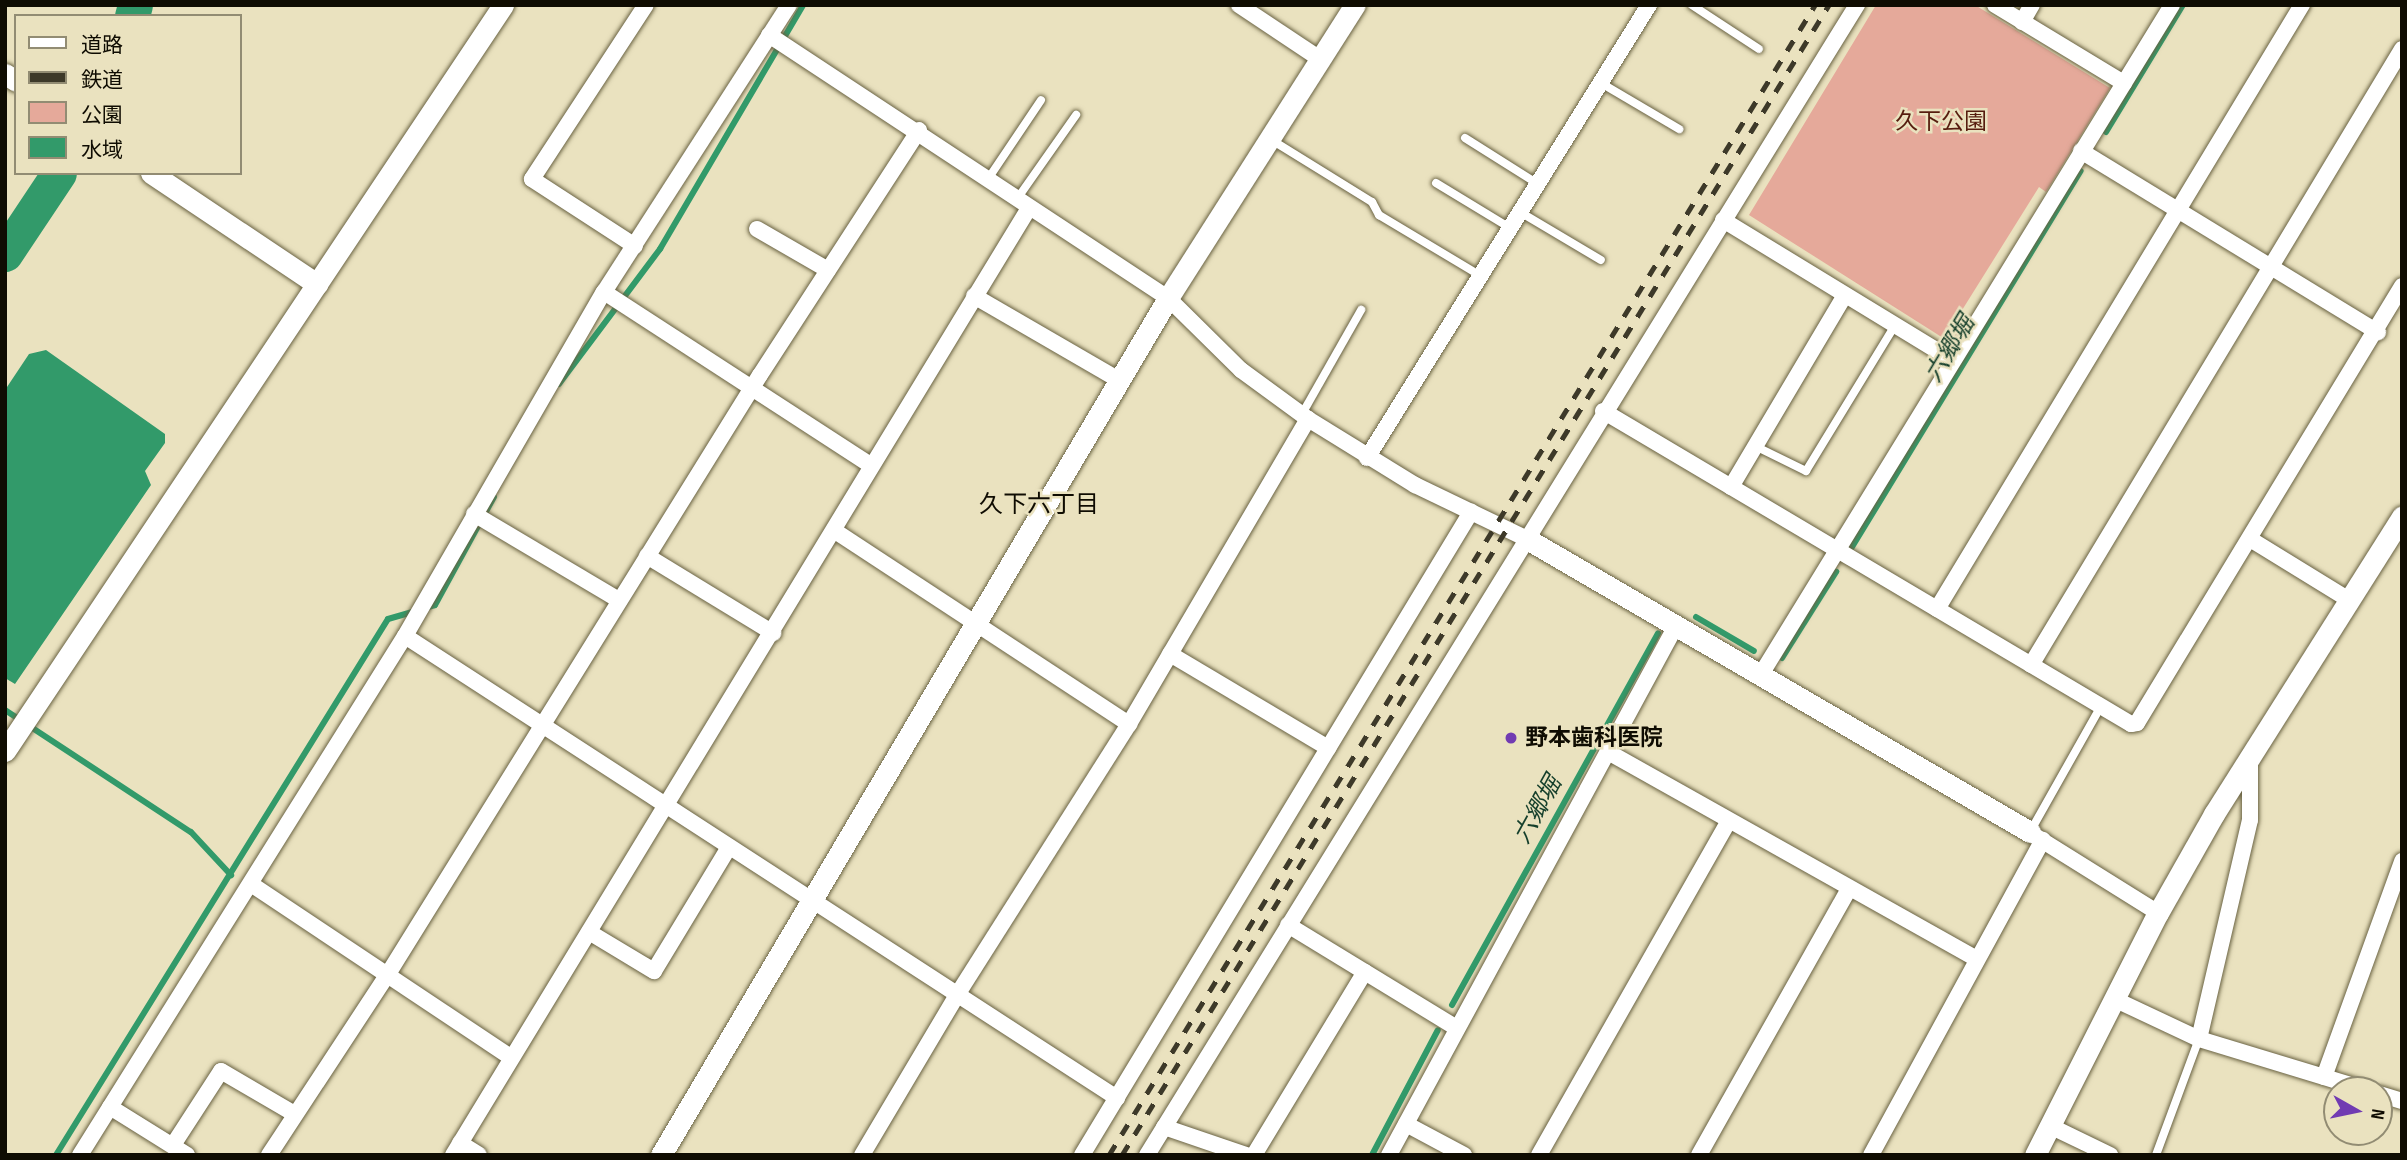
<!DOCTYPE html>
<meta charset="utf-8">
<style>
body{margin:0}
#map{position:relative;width:2407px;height:1160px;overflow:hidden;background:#eae2bf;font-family:"Sofia Sans Condensed","Noto Sans JP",sans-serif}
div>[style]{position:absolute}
.green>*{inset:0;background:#e5a99a}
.water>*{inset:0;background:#329a6a}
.stream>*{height:6px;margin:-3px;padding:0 3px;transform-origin:3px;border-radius:3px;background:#329a6a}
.river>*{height:35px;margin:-17.5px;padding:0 17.5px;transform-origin:17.5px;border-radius:17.5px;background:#329a6a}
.roads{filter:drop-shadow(0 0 2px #696242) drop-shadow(0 0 2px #696242)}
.service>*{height:8px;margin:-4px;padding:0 4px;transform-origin:4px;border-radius:4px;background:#fff}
.minor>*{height:16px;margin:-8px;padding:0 8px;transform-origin:8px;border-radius:8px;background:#fff}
.tertiary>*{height:21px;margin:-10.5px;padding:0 10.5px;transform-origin:10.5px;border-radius:10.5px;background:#fff}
.rail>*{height:5px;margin-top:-2.5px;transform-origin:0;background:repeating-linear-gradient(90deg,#3d3929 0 12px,transparent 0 24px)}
.dots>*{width:19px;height:19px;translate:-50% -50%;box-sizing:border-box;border:4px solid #eae2bf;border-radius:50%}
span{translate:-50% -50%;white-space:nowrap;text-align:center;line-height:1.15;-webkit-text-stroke:5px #eae2bf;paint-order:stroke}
.park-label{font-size:23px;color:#561c0e}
.poi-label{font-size:23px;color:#0f0c02;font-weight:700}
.left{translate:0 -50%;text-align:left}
.water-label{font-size:24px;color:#153f2b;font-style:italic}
.neighbourhood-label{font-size:24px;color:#0f0c02}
.frame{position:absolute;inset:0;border:7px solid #0f0c02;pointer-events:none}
.legend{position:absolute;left:14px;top:14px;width:228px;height:161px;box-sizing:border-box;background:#eae2bf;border:2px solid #928c73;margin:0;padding:9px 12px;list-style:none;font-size:21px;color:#0f0c02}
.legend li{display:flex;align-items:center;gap:14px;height:35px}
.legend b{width:35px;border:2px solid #928c73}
.north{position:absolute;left:2323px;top:1076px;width:70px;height:70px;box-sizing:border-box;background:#eae2bf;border:2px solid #928c73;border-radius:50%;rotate:99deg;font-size:19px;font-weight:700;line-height:28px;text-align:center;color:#0f0c02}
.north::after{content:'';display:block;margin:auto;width:24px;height:32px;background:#713bb2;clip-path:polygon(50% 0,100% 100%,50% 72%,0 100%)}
</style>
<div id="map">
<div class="green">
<div style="clip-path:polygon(1876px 5px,1975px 5px,2110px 88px,2046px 192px,2039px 187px,1959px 315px,1966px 319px,1951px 343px,1749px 215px)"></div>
</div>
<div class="water">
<div style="clip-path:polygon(46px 350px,165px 434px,165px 443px,145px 471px,151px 485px,15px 684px,5px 678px,5px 390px,29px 354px)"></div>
</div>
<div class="stream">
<div style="left:2106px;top:132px;width:149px;rotate:-58.8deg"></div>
<div style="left:559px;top:384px;width:169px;rotate:-53.2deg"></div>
<div style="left:660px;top:249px;width:283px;rotate:-59.6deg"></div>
<div style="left:1852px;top:547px;width:440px;rotate:-58.7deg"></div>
<div style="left:426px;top:608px;width:9px;rotate:-18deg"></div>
<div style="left:435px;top:605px;width:123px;rotate:-61.4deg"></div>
<div style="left:1696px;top:617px;width:67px;rotate:30.4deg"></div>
<div style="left:1782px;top:658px;width:102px;rotate:-57.9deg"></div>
<div style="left:5px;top:710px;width:222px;rotate:33.3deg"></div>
<div style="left:191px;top:832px;width:59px;rotate:47.1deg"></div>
<div style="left:1452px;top:1005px;width:425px;rotate:-61deg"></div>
<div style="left:56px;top:1155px;width:630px;rotate:-58.23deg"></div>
<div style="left:388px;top:619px;width:29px;rotate:-16deg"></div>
<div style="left:1372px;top:1155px;width:141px;rotate:-62.2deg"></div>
</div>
<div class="river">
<div style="left:132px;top:16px;width:11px;rotate:-75deg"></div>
<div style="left:5px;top:254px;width:97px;rotate:-56.3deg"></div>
</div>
<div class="roads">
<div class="service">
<div style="left:1692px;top:5px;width:80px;rotate:33.3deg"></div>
<div style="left:1601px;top:83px;width:91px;rotate:30.5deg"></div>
<div style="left:1465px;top:138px;width:86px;rotate:32.2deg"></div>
<div style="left:1270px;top:139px;width:120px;rotate:31.7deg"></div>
<div style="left:1372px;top:202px;width:15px;rotate:62deg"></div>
<div style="left:1379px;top:215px;width:119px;rotate:30.9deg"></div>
<div style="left:988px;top:179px;width:95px;rotate:-56.1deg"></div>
<div style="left:1436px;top:183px;width:87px;rotate:31.3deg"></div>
<div style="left:1017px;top:199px;width:103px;rotate:-54.9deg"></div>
<div style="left:1520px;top:212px;width:94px;rotate:30.7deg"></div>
<div style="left:1302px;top:414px;width:120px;rotate:-60.4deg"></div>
<div style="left:1755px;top:446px;width:57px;rotate:26.1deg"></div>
<div style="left:1806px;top:471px;width:171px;rotate:-58.6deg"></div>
<div style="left:2030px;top:832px;width:145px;rotate:-60.6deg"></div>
<div style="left:2156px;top:1155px;width:124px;rotate:-69.7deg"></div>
</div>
<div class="minor">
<div style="left:1239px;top:5px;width:97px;rotate:33.7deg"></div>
<div style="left:1995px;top:5px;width:151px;rotate:31.2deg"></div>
<div style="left:2022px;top:22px;width:20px;rotate:-60deg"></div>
<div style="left:769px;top:35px;width:478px;rotate:33.4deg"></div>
<div style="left:1168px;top:298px;width:103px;rotate:44.6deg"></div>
<div style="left:1241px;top:370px;width:83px;rotate:36.2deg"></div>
<div style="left:1308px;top:419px;width:126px;rotate:31.7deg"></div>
<div style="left:1415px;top:485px;width:124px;rotate:25.7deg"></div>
<div style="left:2081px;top:151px;width:348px;rotate:31.4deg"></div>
<div style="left:1723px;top:220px;width:267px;rotate:31.4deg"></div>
<div style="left:757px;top:229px;width:82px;rotate:30deg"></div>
<div style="left:635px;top:246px;width:123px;rotate:-147deg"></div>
<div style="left:532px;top:179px;width:208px;rotate:-56.8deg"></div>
<div style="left:604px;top:292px;width:316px;rotate:33deg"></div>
<div style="left:974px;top:296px;width:168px;rotate:30.1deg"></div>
<div style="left:1603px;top:411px;width:614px;rotate:30.66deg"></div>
<div style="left:2131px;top:724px;width:6px;rotate:-9deg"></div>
<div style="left:2137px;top:723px;width:511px;rotate:-58.77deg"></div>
<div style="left:1367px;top:458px;width:534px;rotate:-58.1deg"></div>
<div style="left:1731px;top:487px;width:223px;rotate:-59.3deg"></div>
<div style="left:474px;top:514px;width:169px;rotate:30.7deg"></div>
<div style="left:835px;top:531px;width:352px;rotate:33.3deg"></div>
<div style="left:2250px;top:539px;width:116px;rotate:31.6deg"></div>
<div style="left:647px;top:556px;width:148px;rotate:31.4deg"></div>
<div style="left:1937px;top:609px;width:706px;rotate:-58.86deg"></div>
<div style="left:405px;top:636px;width:849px;rotate:32.98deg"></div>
<div style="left:1170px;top:654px;width:184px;rotate:30.7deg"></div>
<div style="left:2031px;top:665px;width:719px;rotate:-58.94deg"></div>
<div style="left:1760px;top:676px;width:787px;rotate:-58.45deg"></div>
<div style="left:1608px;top:752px;width:421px;rotate:29.3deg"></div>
<div style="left:2035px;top:836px;width:145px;rotate:32deg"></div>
<div style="left:251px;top:884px;width:311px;rotate:33.7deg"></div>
<div style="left:1288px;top:925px;width:198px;rotate:31.4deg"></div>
<div style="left:589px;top:932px;width:76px;rotate:31deg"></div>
<div style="left:654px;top:971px;width:145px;rotate:-58.8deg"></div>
<div style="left:2114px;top:999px;width:94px;rotate:25.2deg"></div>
<div style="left:2199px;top:1039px;width:176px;rotate:16.9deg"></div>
<div style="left:2199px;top:1039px;width:225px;rotate:-76.9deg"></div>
<div style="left:2250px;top:820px;width:65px;rotate:-90deg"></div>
<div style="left:2324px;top:1077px;width:230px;rotate:-70.1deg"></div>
<div style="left:2379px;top:1094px;width:24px;rotate:17deg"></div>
<div style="left:110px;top:1107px;width:91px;rotate:31.9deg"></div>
<div style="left:1406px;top:1124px;width:66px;rotate:28.1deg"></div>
<div style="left:2050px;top:1126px;width:67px;rotate:25.8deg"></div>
<div style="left:1164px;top:1127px;width:87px;rotate:18.9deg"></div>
<div style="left:460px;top:1143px;width:22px;rotate:32deg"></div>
<div style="left:173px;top:1145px;width:88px;rotate:-57deg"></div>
<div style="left:221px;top:1071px;width:83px;rotate:30.3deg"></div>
<div style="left:80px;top:1155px;width:612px;rotate:-57.95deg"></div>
<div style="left:405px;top:636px;width:397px;rotate:-60deg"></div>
<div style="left:604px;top:292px;width:341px;rotate:-57.2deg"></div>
<div style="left:269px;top:1155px;width:217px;rotate:-56.7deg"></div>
<div style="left:388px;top:974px;width:705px;rotate:-58.16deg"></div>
<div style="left:760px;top:375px;width:292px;rotate:-57deg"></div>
<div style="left:453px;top:1155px;width:1108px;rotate:-58.69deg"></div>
<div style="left:862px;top:1155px;width:186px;rotate:-59.3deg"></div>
<div style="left:957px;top:995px;width:321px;rotate:-57.6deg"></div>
<div style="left:1129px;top:724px;width:354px;rotate:-59.6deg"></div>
<div style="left:1082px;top:1155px;width:752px;rotate:-58.83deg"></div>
<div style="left:1147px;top:1155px;width:1352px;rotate:-58.31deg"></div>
<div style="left:1254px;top:1155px;width:214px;rotate:-58.8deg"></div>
<div style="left:1389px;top:1155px;width:604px;rotate:-61.53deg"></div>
<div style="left:1539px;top:1155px;width:384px;rotate:-60.4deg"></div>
<div style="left:1699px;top:1155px;width:305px;rotate:-60.6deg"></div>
<div style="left:1871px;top:1155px;width:359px;rotate:-61.4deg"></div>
</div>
<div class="tertiary">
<div style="left:5px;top:74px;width:13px;rotate:32deg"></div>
<div style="left:151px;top:173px;width:200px;rotate:33.8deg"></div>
<div style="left:1527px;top:539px;width:582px;rotate:30.22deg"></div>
<div style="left:5px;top:751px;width:897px;rotate:-56.27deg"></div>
<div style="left:661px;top:1155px;width:996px;rotate:-59.39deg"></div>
<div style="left:1168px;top:298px;width:348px;rotate:-57.5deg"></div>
<div style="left:2035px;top:1155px;width:271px;rotate:-63.1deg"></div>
<div style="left:2158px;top:913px;width:114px;rotate:-60.5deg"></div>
<div style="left:2214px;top:814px;width:352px;rotate:-57.7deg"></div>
</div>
</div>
<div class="rail">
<div style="left:1109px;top:1155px;width:1349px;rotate:-58.45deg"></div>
<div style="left:1122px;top:1155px;width:1350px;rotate:-58.42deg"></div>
</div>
<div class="dots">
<div style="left:1511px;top:738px;background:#713bb2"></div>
</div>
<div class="park-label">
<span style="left:1941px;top:122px">久下公園</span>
</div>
<div class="poi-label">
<span class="left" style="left:1525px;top:738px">野本歯科医院</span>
</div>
<div class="water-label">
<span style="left:1950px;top:349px;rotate:-59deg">六郷堀</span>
<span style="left:1538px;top:810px;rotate:-61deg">六郷堀</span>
</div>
<div class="neighbourhood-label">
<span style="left:1039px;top:505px">久下六丁目</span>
</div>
<div class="frame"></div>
<ul class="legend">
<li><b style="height:9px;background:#fff"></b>道路</li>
<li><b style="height:9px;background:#3d3929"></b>鉄道</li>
<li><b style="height:19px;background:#e5a99a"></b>公園</li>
<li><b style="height:19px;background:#329a6a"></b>水域</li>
</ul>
<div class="north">N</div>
</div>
